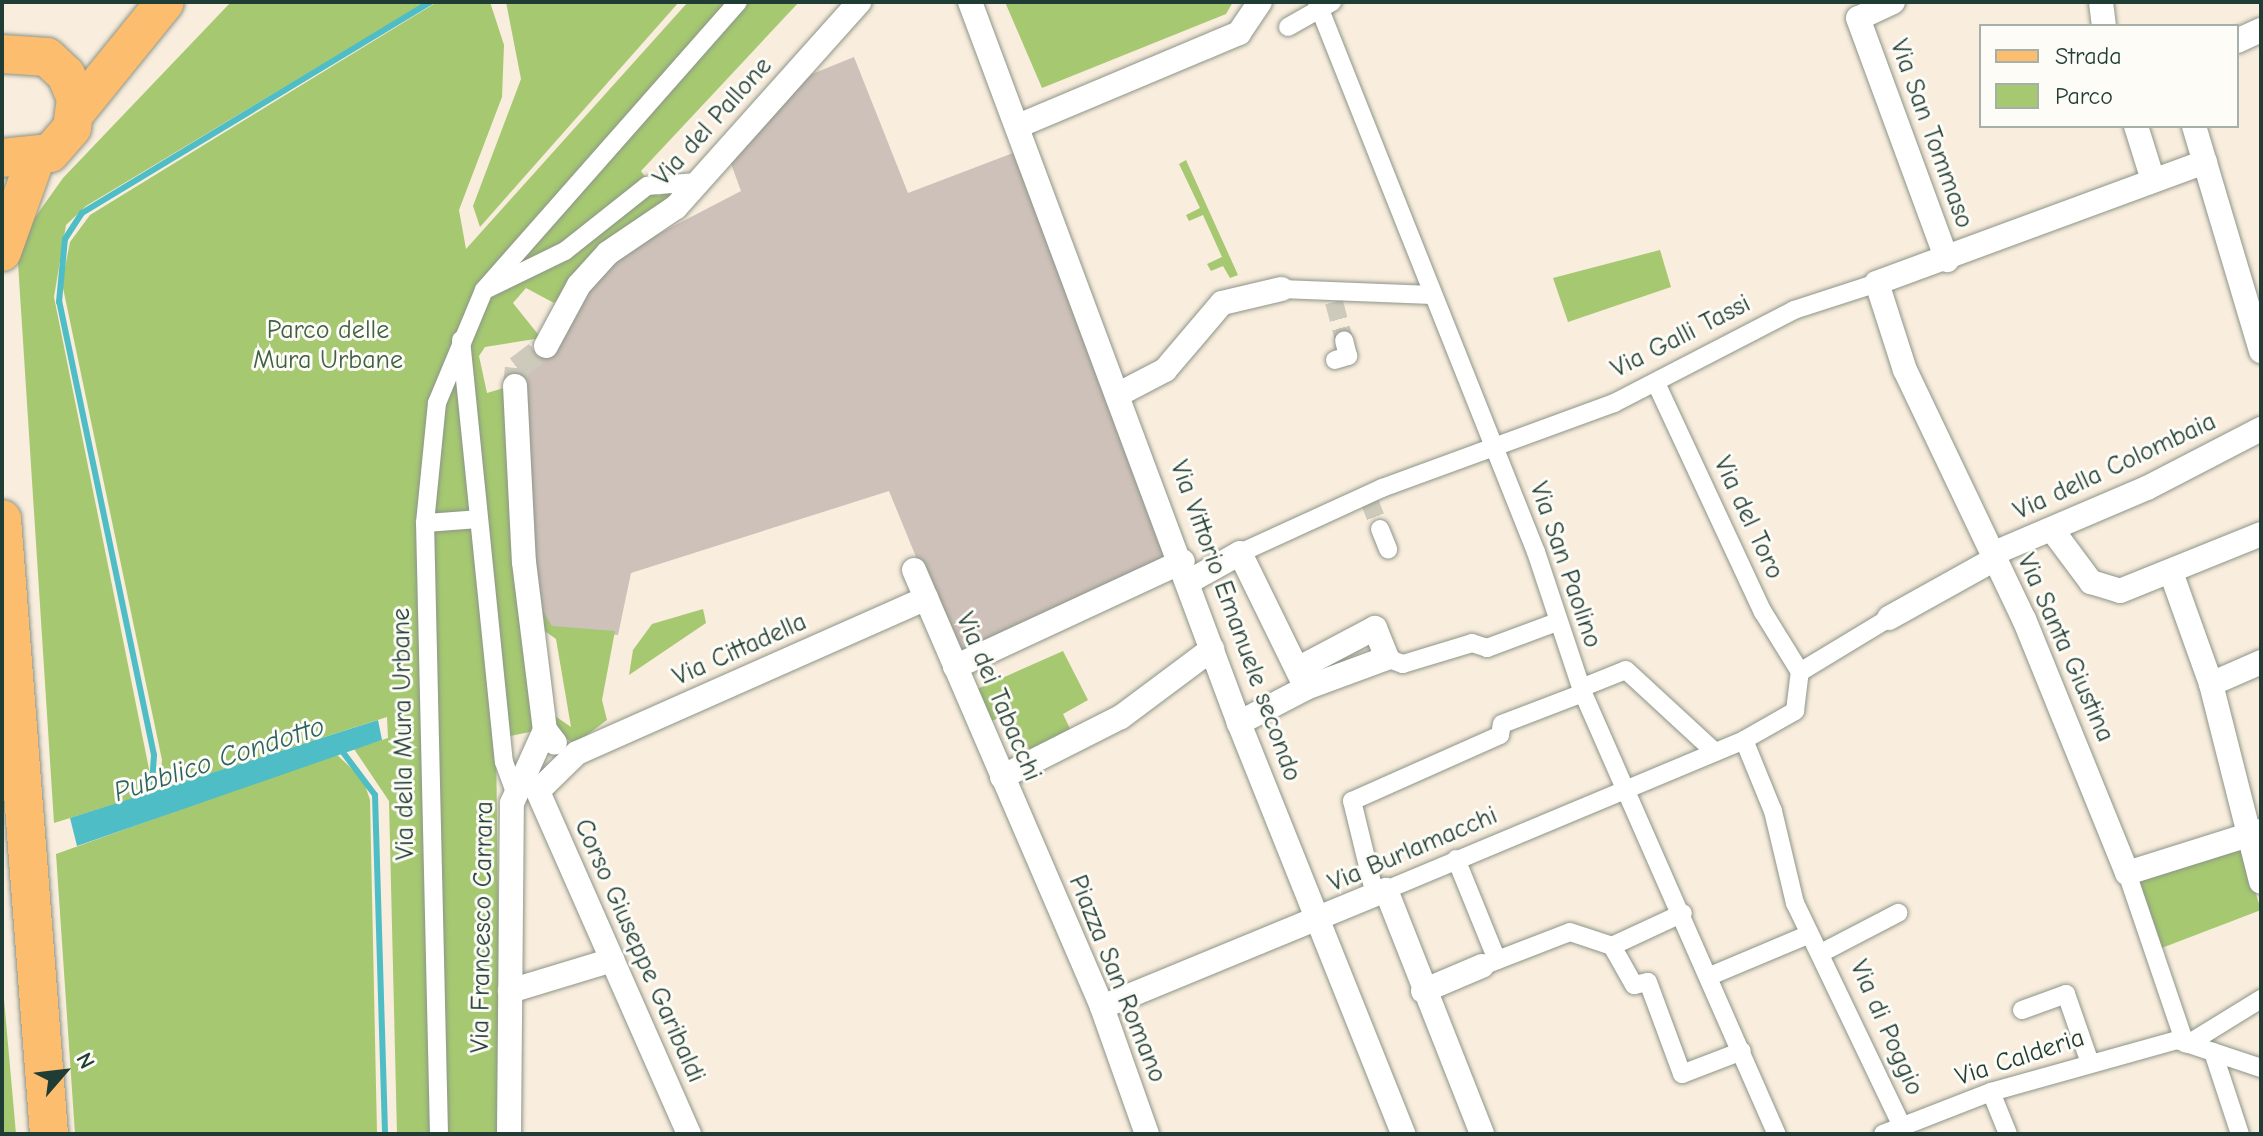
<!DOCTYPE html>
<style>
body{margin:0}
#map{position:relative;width:2263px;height:1136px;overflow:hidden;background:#f9eddd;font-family:"Comic Neue",sans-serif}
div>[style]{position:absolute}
.industrial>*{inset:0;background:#cec1ba}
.green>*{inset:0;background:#a5c871}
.water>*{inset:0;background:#4fbdc5}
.stream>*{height:6px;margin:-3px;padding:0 3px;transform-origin:3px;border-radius:3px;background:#4fbdc5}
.pedestrian-tunnel>*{height:18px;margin-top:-9px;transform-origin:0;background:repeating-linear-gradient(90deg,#cdcabb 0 18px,transparent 0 27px)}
.minor-tunnel>*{height:24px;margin-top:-12px;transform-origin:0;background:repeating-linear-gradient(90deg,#cdcabb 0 24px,transparent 0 36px)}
.roads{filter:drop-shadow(0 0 2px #8c9588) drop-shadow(0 0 2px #8c9588)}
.pedestrian>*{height:18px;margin:-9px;padding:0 9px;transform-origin:9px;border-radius:9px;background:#fff}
.minor>*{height:24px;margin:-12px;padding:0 12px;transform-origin:12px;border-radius:12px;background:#fff}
.primary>*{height:38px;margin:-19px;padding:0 19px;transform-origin:19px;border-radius:19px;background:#fcbd6f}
span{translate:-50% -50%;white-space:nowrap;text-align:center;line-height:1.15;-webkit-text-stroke:6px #fdfcf7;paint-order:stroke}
.street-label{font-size:26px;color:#1f3d34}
.park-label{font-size:26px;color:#406043}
.water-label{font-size:28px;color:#2d6360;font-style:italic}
.frame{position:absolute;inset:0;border:4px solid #1f3d34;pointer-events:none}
.legend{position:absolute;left:1979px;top:24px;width:260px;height:104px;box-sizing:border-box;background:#fdfcf7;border:2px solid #a4b0a9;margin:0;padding:10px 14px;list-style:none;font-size:24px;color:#1f3d34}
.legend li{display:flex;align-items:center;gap:16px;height:40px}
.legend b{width:40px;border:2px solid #a4b0a9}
.north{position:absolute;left:24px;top:1032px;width:80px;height:80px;-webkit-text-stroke:6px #fdfcf7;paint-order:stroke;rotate:62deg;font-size:22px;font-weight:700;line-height:32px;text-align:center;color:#1f3d34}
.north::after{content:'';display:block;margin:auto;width:28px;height:36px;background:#1f3d34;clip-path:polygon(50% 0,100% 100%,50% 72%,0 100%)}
</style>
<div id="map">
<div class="industrial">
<div style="clip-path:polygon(854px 57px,908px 193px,1013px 153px,1171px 564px,957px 657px,889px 491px,631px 573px,618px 635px,551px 630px,533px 607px,519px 379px,608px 260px,741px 191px,730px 161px,802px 78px)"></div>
</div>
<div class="green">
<div style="clip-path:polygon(231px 2px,426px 2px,86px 206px,66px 225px,54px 297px,150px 774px,144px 795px,54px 823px,18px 263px,31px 223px,63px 178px)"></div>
<div style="clip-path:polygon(437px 2px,490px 2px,504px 45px,502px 97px,459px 210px,466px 249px,688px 2px,799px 2px,641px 171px,658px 196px,683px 187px,597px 254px,554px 303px,526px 288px,513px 303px,541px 338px,485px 347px,479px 356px,487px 393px,507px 387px,539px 730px,496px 739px,501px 1134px,397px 1134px,389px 801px,354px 749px,388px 738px,387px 717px,159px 790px,162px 760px,62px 283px,70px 242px,90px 215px)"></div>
<div style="clip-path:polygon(506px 2px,679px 2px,480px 227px,473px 206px,521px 79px)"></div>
<div style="clip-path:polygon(1005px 2px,1233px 2px,1226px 14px,1042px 88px)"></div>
<div style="clip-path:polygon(1186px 160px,1238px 275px,1230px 278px,1223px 266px,1211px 271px,1207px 264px,1222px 257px,1203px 215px,1189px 221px,1186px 215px,1200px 208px,1179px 164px)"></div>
<div style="clip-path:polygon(1660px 250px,1671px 287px,1568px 322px,1553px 278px)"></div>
<div style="clip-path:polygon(536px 600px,552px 626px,615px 631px,602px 700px,607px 720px,575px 744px,557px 733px,555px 716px,571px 727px,556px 639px,539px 627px)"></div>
<div style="clip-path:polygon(703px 609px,706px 623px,629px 675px,633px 650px,652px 624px)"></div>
<div style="clip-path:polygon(1063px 651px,1088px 700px,1063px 714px,1073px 735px,1032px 753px,1008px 715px,991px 721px,977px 689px)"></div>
<div style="clip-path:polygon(336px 754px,363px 779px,370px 800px,377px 1134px,75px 1134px,56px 854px)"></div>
<div style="clip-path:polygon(2241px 846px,2261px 910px,2159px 949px,2136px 883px)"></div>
<div style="clip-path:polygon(2px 977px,16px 1134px,2px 1134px)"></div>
</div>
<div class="water">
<div style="clip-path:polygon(378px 720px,382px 740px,77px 846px,70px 818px)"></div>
</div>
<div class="stream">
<div style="left:339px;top:747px;width:60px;rotate:53.1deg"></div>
<div style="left:375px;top:795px;width:339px;rotate:88.3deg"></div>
<div style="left:151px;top:797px;width:42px;rotate:-85.9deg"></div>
<div style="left:154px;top:755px;width:463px;rotate:-101.8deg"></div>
<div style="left:59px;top:302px;width:63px;rotate:-84.6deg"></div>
<div style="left:65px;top:239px;width:31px;rotate:-57deg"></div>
<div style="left:82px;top:213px;width:408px;rotate:-31.2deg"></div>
</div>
<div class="pedestrian-tunnel">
<div style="left:1334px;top:302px;width:39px;rotate:75deg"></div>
<div style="left:1369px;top:500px;width:31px;rotate:69deg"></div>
</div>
<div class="minor-tunnel">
<div style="left:515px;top:386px;width:18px;rotate:-84deg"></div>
<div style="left:517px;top:368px;width:36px;rotate:-37deg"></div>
</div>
<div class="roads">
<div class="pedestrian">
<div style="left:1317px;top:2px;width:592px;rotate:68.29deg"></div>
<div style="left:1536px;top:552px;width:149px;rotate:71.6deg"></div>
<div style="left:1583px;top:693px;width:482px;rotate:66.3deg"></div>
<div style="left:1288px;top:27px;width:51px;rotate:-29.6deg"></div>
<div style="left:487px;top:289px;width:87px;rotate:-26deg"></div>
<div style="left:565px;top:251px;width:105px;rotate:-38.4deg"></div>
<div style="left:647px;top:186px;width:50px;rotate:-4.6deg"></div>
<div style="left:1281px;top:289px;width:151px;rotate:2.3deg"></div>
<div style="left:461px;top:340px;width:424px;rotate:84.2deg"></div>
<div style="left:504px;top:762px;width:29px;rotate:70deg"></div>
<div style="left:1335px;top:360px;width:14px;rotate:-17deg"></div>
<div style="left:1348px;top:356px;width:16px;rotate:-104deg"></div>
<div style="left:1656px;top:383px;width:253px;rotate:65deg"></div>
<div style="left:1763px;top:612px;width:70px;rotate:58.3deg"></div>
<div style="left:425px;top:523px;width:54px;rotate:-4.2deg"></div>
<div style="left:1380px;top:529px;width:22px;rotate:68deg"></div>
<div style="left:1240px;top:553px;width:156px;rotate:-24.6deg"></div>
<div style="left:1382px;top:488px;width:247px;rotate:-20.1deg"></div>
<div style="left:1614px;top:403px;width:203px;rotate:-27.3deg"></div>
<div style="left:1794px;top:310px;width:87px;rotate:-18deg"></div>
<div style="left:1387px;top:658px;width:17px;rotate:21deg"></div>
<div style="left:1403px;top:664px;width:72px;rotate:-16.9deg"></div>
<div style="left:1472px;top:643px;width:16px;rotate:18deg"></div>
<div style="left:1487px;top:648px;width:75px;rotate:-20.4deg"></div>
<div style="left:1800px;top:672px;width:104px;rotate:-31.2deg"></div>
<div style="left:1581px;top:688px;width:48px;rotate:-21.8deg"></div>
<div style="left:1626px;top:670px;width:121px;rotate:42.7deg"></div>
<div style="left:1744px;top:740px;width:77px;rotate:67.8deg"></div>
<div style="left:1773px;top:811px;width:95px;rotate:76.6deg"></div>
<div style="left:1795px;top:903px;width:247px;rotate:64.4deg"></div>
<div style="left:1456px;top:859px;width:109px;rotate:67.9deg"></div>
<div style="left:2127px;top:873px;width:180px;rotate:71.2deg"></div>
<div style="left:1386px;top:890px;width:388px;rotate:-22.7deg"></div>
<div style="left:1744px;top:740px;width:59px;rotate:-29.6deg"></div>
<div style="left:1795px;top:711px;width:39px;rotate:-83deg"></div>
<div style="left:1375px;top:895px;width:97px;rotate:-103.7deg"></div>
<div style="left:1352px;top:801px;width:162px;rotate:-24deg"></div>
<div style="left:1500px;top:735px;width:11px;rotate:-80deg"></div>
<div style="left:1502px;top:724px;width:87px;rotate:-20.9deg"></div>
<div style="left:1612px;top:946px;width:78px;rotate:-24.9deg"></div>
<div style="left:1823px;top:952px;width:85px;rotate:-27.5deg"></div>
<div style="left:1482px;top:966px;width:94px;rotate:-21.1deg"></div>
<div style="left:1570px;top:932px;width:44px;rotate:18.4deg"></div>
<div style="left:1612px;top:946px;width:45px;rotate:60.6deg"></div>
<div style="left:1634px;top:985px;width:14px;rotate:-12deg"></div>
<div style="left:1648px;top:982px;width:98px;rotate:69.7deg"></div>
<div style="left:1682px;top:1074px;width:64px;rotate:-21deg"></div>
<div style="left:1710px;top:976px;width:108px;rotate:-22.8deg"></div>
<div style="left:2022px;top:1010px;width:47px;rotate:-20deg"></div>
<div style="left:2066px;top:994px;width:73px;rotate:70.8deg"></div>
<div style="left:2188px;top:1044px;width:86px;rotate:-31.7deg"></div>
<div style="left:2213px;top:1052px;width:86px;rotate:71.8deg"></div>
<div style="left:1991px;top:1092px;width:45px;rotate:68deg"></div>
<div style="left:439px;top:1134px;width:611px;rotate:-91.31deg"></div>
<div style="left:425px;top:523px;width:121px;rotate:-84.3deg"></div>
<div style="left:437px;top:403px;width:122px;rotate:-67.4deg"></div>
<div style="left:484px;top:290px;width:384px;rotate:-48.6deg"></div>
<div style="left:1883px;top:1134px;width:116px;rotate:-21.3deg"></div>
<div style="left:1991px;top:1092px;width:193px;rotate:-15.6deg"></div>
<div style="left:2177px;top:1040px;width:89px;rotate:18.4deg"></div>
</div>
<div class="minor">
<div style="left:970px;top:2px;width:770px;rotate:69.54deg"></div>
<div style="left:1239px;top:723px;width:443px;rotate:68.2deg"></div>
<div style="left:1893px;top:2px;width:38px;rotate:155deg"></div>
<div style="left:1858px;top:18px;width:258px;rotate:69.8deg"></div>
<div style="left:2101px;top:2px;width:24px;rotate:83deg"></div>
<div style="left:2237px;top:41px;width:26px;rotate:-25deg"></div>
<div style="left:1018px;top:126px;width:240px;rotate:-22.8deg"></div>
<div style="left:1239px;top:33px;width:37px;rotate:-56deg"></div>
<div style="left:2136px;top:126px;width:53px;rotate:72.6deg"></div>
<div style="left:2194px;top:126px;width:235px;rotate:73.4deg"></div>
<div style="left:2205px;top:162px;width:350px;rotate:159.8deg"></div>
<div style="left:1877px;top:283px;width:91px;rotate:72.2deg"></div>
<div style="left:1905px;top:370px;width:276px;rotate:64.5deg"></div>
<div style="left:2024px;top:619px;width:274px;rotate:67.9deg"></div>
<div style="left:2127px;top:873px;width:140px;rotate:-17.4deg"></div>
<div style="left:546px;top:346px;width:69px;rotate:-61.6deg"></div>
<div style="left:579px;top:285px;width:43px;rotate:-47.8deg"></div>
<div style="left:608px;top:253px;width:82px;rotate:-34.1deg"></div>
<div style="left:676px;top:207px;width:275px;rotate:-48.2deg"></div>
<div style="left:515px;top:386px;width:176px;rotate:87.1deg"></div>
<div style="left:524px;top:562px;width:169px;rotate:82.9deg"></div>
<div style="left:545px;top:730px;width:16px;rotate:52deg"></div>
<div style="left:1121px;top:393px;width:50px;rotate:-27.6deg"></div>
<div style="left:1165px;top:370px;width:88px;rotate:-49.6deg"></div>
<div style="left:1222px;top:303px;width:61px;rotate:-13.3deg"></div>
<div style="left:2053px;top:531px;width:64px;rotate:53.3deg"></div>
<div style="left:2091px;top:582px;width:30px;rotate:17deg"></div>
<div style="left:2120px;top:591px;width:152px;rotate:-22deg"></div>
<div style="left:1992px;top:554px;width:168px;rotate:-23.1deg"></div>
<div style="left:2147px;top:488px;width:128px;rotate:-27.4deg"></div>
<div style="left:914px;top:570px;width:476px;rotate:66.7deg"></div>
<div style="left:1102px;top:1007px;width:135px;rotate:70.5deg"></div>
<div style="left:2172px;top:575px;width:116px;rotate:70.3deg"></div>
<div style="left:2211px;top:684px;width:204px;rotate:75.8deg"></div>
<div style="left:1190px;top:581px;width:57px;rotate:-29.2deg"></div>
<div style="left:1240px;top:553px;width:150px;rotate:63.9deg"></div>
<div style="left:1306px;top:688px;width:76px;rotate:152.4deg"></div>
<div style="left:1889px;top:618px;width:121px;rotate:-29.1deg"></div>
<div style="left:955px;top:667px;width:251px;rotate:-24.9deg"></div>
<div style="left:1299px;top:668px;width:86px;rotate:-27.8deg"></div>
<div style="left:1375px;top:628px;width:32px;rotate:68deg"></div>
<div style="left:1387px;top:658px;width:86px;rotate:159.7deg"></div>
<div style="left:2211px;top:684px;width:55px;rotate:-23.7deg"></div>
<div style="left:1002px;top:777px;width:133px;rotate:-26.8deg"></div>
<div style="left:1121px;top:717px;width:114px;rotate:-36.8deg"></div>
<div style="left:510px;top:991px;width:107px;rotate:-16.9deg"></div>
<div style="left:1423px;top:991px;width:64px;rotate:-23deg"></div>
<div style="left:1102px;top:1007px;width:307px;rotate:-22.4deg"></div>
<div style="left:1386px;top:890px;width:262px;rotate:68.5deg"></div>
<div style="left:509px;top:1134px;width:331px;rotate:-89.5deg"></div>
<div style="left:512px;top:803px;width:80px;rotate:-65.7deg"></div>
<div style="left:689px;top:1134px;width:375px;rotate:-113.8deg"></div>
<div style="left:538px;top:791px;width:54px;rotate:-44.3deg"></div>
<div style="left:577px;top:753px;width:382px;rotate:-23.9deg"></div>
</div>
<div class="primary">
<div style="left:2px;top:54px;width:45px;rotate:3.8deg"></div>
<div style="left:47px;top:57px;width:26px;rotate:43deg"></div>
<div style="left:66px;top:75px;width:26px;rotate:67deg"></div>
<div style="left:76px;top:99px;width:29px;rotate:98deg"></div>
<div style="left:72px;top:128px;width:33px;rotate:131deg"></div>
<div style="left:50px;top:153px;width:48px;rotate:174.1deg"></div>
<div style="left:76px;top:112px;width:141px;rotate:-51deg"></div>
<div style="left:2px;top:252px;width:98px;rotate:-70.3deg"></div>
<div style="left:2px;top:519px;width:617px;rotate:85.63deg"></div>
</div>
</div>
<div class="street-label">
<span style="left:713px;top:122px;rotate:-48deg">Via del Pallone</span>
<span style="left:1931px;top:134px;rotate:70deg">Via San Tommaso</span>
<span style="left:1681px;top:337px;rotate:-27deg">Via Galli Tassi</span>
<span style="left:2115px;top:467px;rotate:-25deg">Via della Colombaia</span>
<span style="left:1748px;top:518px;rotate:65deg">Via del Toro</span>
<span style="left:1565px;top:565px;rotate:71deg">Via San Paolino</span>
<span style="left:1235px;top:621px;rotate:70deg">Via Vittorio Emanuele secondo</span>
<span style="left:2065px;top:648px;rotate:66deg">Via Santa Giustina</span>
<span style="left:740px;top:650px;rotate:-24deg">Via Cittadella</span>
<span style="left:998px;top:697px;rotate:67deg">Via dei Tabacchi</span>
<span style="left:404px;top:734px;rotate:-91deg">Via della Mura Urbane</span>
<span style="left:1413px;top:850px;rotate:-23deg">Via Burlamacchi</span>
<span style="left:483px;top:927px;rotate:-89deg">Via Francesco Carrara</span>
<span style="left:639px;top:951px;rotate:66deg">Corso Giuseppe Garibaldi</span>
<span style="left:1117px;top:979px;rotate:68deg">Piazza San Romano</span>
<span style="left:1886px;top:1028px;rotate:66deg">Via di Poggio</span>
<span style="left:2020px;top:1058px;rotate:-18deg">Via Calderia</span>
</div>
<div class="park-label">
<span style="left:328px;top:346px">Parco delle<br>Mura Urbane</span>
</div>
<div class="water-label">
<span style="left:219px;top:759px;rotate:-18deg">Pubblico Condotto</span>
</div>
<div class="frame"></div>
<ul class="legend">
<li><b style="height:10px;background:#fcbd6f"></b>Strada</li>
<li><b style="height:22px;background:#a5c871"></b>Parco</li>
</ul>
<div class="north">N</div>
</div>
